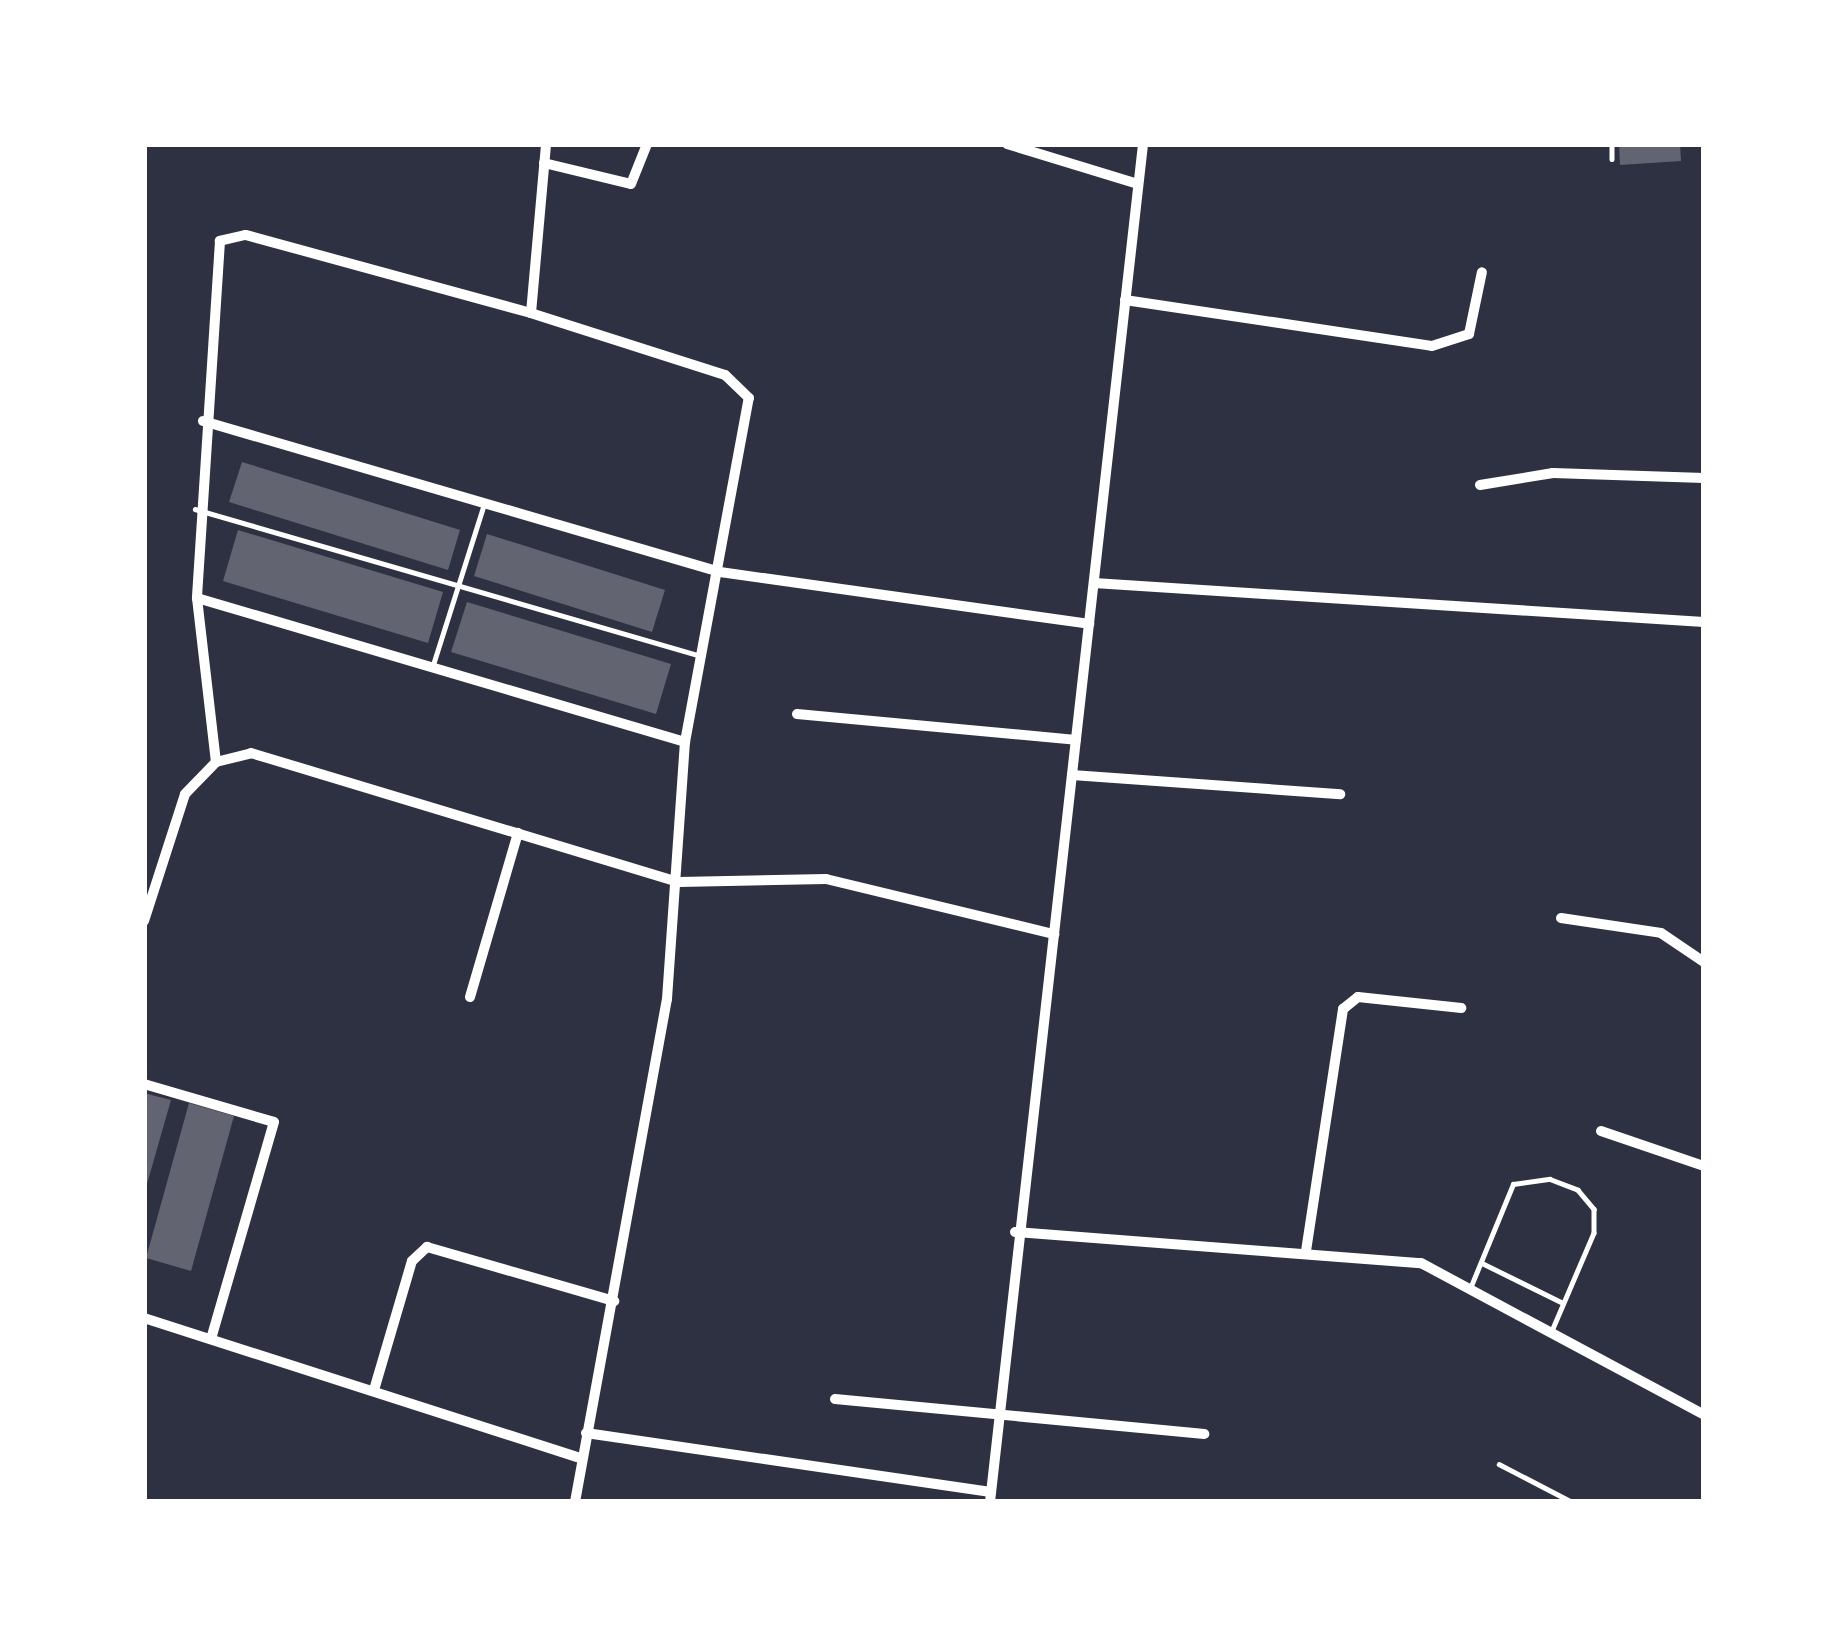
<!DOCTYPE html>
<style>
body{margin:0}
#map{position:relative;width:1848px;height:1646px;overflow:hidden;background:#2d3142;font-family:"PT Sans",sans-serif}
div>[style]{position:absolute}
.building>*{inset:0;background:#626471}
.service>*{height:4.5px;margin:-2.25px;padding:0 2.25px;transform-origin:2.25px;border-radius:2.25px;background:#fff}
.minor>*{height:10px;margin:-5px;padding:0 5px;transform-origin:5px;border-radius:5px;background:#fff}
span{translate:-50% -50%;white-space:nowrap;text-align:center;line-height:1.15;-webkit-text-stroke:9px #fff;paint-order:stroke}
.frame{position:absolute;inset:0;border:147px solid #fff;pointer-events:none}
</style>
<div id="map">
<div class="building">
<div style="clip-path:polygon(1619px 144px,1680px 144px,1681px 161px,1620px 165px)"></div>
<div style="clip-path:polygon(242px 462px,460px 530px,448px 570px,229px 502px)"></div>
<div style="clip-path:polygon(238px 530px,443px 592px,428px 643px,223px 581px)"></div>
<div style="clip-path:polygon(487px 534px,665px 590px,652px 632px,474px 576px)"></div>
<div style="clip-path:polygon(467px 602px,671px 664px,656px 714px,451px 652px)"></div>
<div style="clip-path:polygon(144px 1093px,171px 1100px,145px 1191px,144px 1191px)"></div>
<div style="clip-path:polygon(189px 1103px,234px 1116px,191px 1271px,146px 1258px)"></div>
</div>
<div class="service">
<div style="left:1612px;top:144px;width:15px;rotate:90deg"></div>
<div style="left:195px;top:509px;width:527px;rotate:16.2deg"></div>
<div style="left:432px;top:668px;width:169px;rotate:-72.4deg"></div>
<div style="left:1482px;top:1263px;width:90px;rotate:26.3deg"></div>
<div style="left:1471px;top:1286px;width:110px;rotate:-67.6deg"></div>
<div style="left:1513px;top:1184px;width:37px;rotate:-8deg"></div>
<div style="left:1550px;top:1179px;width:30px;rotate:21deg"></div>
<div style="left:1578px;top:1190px;width:25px;rotate:50deg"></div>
<div style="left:1594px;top:1209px;width:24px;rotate:90deg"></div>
<div style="left:1594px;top:1233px;width:107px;rotate:113.2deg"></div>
<div style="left:1499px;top:1464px;width:82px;rotate:27.5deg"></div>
</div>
<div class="minor">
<div style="left:1007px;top:144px;width:137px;rotate:17deg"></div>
<div style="left:544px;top:163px;width:89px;rotate:13.6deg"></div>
<div style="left:631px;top:184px;width:43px;rotate:-68.2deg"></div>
<div style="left:1125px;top:300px;width:310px;rotate:8.5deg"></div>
<div style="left:1432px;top:346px;width:39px;rotate:-18deg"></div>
<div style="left:1469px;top:334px;width:63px;rotate:-78.2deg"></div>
<div style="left:531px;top:313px;width:170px;rotate:-84.9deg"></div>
<div style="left:203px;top:421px;width:539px;rotate:16.28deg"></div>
<div style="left:720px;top:572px;width:373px;rotate:8deg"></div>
<div style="left:1480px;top:485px;width:74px;rotate:-9.3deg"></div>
<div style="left:1553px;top:473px;width:151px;rotate:1.9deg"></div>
<div style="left:1094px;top:583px;width:611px;rotate:3.66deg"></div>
<div style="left:197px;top:598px;width:165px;rotate:83.4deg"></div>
<div style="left:797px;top:714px;width:280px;rotate:5.3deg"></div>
<div style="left:1072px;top:775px;width:269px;rotate:4.1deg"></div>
<div style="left:1561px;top:918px;width:101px;rotate:8.5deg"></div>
<div style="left:1661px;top:933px;width:52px;rotate:34deg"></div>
<div style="left:144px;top:921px;width:133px;rotate:-72.1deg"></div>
<div style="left:185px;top:794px;width:45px;rotate:-45.9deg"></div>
<div style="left:216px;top:762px;width:36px;rotate:-14deg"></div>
<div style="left:251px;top:753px;width:447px;rotate:16.8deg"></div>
<div style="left:679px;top:882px;width:147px;rotate:-1.2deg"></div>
<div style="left:826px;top:879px;width:235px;rotate:13.6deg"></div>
<div style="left:470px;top:997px;width:171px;rotate:-73.7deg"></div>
<div style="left:144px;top:1084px;width:135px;rotate:16.3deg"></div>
<div style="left:274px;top:1122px;width:226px;rotate:106.2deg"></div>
<div style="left:1601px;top:1131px;width:109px;rotate:18.8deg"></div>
<div style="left:1015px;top:1232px;width:407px;rotate:4.4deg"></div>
<div style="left:1421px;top:1263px;width:321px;rotate:28.2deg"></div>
<div style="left:1306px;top:1251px;width:245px;rotate:-81.3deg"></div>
<div style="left:1343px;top:1009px;width:19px;rotate:-39deg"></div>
<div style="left:1358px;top:997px;width:104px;rotate:6.1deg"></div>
<div style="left:144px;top:1318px;width:460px;rotate:17.8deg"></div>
<div style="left:374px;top:1390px;width:134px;rotate:-73.6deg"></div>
<div style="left:412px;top:1261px;width:21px;rotate:-43deg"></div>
<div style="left:427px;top:1247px;width:195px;rotate:16.1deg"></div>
<div style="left:835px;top:1399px;width:371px;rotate:5.4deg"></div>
<div style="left:586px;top:1433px;width:409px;rotate:8.3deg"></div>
<div style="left:575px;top:1502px;width:511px;rotate:-79.64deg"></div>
<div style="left:667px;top:999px;width:258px;rotate:-86deg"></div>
<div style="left:685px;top:742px;width:350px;rotate:-79.5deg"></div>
<div style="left:749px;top:398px;width:33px;rotate:-136deg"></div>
<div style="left:725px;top:375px;width:204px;rotate:-162.3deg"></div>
<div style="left:531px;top:313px;width:296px;rotate:-164.7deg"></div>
<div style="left:245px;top:235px;width:26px;rotate:167deg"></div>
<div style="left:220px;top:241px;width:358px;rotate:93.7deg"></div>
<div style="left:197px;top:598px;width:509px;rotate:16.44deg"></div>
<div style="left:990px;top:1502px;width:1367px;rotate:-83.57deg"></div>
</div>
<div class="frame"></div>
</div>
